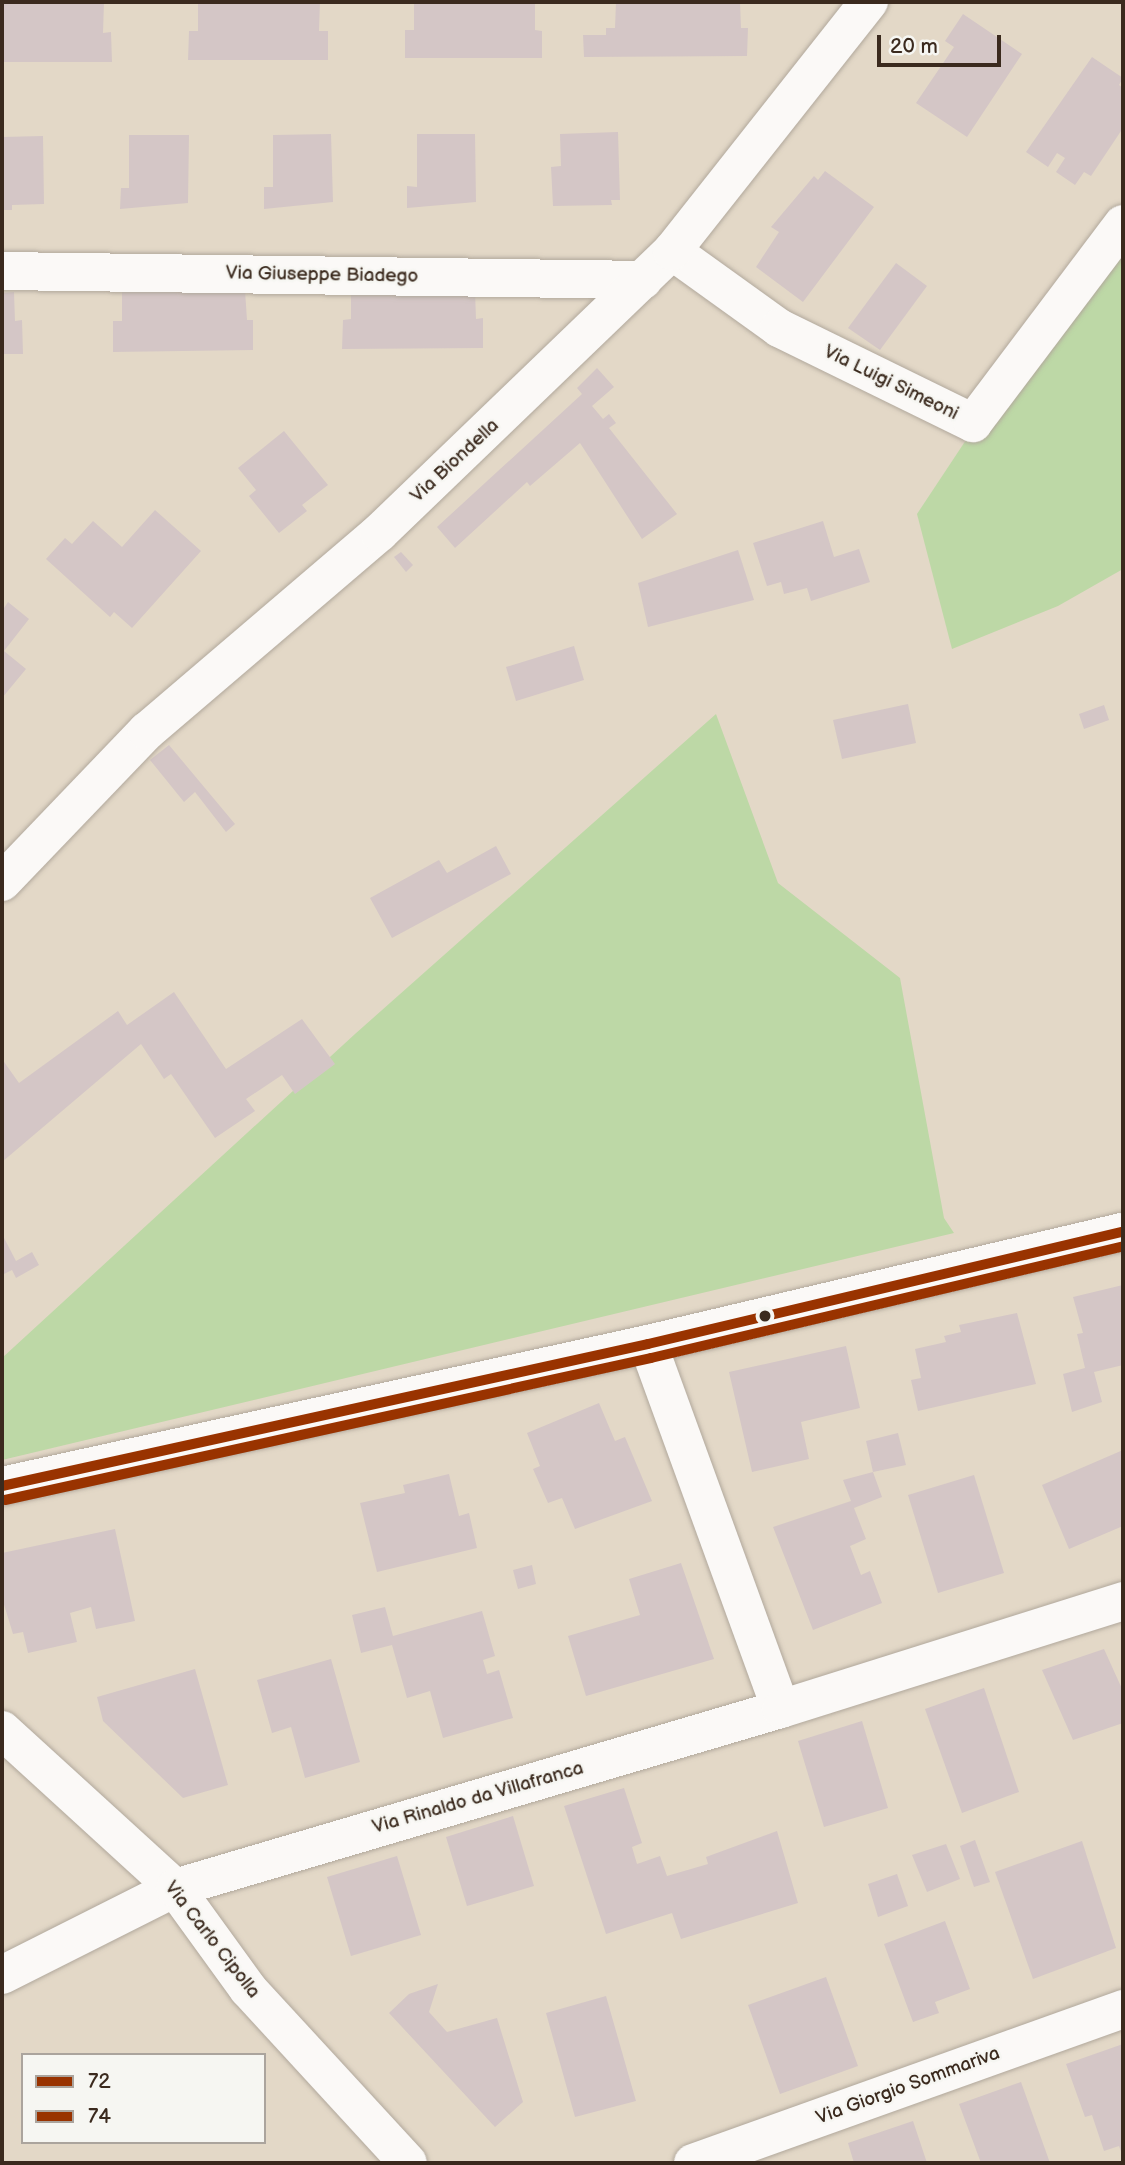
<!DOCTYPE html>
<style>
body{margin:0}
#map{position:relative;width:1125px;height:2165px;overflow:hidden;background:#e3d8c7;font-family:"Balsamiq Sans",sans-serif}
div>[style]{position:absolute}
.green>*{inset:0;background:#bdd8a6}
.building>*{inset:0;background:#d4c6c6}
.roads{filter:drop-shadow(0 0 2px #b1a89c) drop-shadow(0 0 2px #b1a89c)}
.minor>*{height:38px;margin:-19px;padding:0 19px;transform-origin:19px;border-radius:19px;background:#fbf9f7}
.bus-1>*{height:10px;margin:-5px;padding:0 5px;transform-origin:5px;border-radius:5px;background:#930}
.bus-2>*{height:10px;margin:-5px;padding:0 5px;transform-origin:5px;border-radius:5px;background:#930}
.dots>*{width:19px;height:19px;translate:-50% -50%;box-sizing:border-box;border:4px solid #f6f6f2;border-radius:50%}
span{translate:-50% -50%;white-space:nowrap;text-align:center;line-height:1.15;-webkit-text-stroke:5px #f6f6f2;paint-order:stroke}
.street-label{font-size:19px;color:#3b2a1e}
.frame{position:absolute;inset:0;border:4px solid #3b2a1e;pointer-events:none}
.legend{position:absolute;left:21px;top:2053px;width:245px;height:91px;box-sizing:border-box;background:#f6f6f2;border:2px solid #aba49d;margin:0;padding:9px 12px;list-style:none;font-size:21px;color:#3b2a1e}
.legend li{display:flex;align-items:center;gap:14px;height:35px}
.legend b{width:35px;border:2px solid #aba49d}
.scale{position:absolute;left:877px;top:35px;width:124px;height:32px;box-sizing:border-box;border:4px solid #3b2a1e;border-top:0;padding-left:9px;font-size:21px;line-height:24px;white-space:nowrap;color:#3b2a1e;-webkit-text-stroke:5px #f6f6f2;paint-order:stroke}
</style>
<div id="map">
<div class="green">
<div style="clip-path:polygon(1123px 217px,1123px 569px,1058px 606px,952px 649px,917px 514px,1068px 286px)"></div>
<div style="clip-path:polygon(716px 714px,778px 883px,900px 978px,944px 1218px,954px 1233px,2px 1460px,2px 1358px,355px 1034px)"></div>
</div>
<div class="building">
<div style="clip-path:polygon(104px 2px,103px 33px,111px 32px,112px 62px,2px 62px,2px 3px)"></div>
<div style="clip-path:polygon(198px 2px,320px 2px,319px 31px,328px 31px,328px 60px,188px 60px,189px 31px,198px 31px)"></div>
<div style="clip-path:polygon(414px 2px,535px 2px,535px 30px,542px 31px,542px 58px,405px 58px,405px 30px,414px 30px)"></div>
<div style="clip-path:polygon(616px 2px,740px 2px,741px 28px,748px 28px,747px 56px,584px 57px,583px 35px,606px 35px,606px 28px,615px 28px)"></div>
<div style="clip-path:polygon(963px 14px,1022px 54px,967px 137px,916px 103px,954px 47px,945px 41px)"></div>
<div style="clip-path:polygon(1092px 57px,1123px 78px,1119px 85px,1123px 88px,1123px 128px,1091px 176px,1084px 172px,1075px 185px,1056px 172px,1065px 158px,1057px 153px,1048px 167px,1026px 152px)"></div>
<div style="clip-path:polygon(618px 132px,620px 200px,611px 200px,612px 205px,553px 206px,551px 167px,561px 166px,560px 134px)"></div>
<div style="clip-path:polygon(331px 134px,333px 202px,264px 209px,264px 187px,273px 187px,273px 135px)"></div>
<div style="clip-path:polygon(417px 134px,475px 134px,476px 202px,407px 208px,407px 186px,417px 187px)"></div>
<div style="clip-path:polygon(129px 135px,189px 135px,188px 203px,120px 209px,121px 188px,129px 188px)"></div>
<div style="clip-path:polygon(43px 136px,44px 204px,12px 205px,12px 210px,2px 210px,2px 137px)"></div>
<div style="clip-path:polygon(825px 171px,874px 207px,803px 302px,756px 267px,779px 232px,771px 227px,814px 176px,818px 180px)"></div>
<div style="clip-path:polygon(896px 263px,927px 286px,880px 350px,848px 328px)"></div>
<div style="clip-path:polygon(245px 290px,247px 320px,253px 320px,253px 350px,113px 352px,113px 321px,122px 321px,122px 292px)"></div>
<div style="clip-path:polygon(475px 290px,476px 319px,483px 318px,483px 348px,342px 349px,343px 320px,351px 319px,351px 291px)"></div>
<div style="clip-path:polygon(14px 292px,15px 321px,22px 320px,23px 354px,2px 354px,2px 293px)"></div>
<div style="clip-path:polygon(597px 368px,614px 387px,592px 406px,603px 419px,609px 414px,616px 423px,609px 428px,677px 514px,642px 539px,580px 443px,530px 486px,527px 482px,455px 548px,437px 527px,582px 394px,577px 388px)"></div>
<div style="clip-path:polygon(284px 431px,328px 485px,302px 505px,307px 511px,279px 533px,249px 496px,256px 490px,238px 468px)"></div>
<div style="clip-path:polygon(155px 510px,201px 551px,132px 628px,114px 612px,110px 617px,46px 559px,65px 538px,72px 544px,93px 521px,122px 547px)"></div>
<div style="clip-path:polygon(823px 521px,834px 557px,859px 549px,870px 582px,811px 601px,807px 588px,784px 594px,781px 582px,767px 586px,753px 543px)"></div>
<div style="clip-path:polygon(738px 550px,754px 600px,648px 627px,638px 583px)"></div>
<div style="clip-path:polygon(401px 552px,413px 565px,406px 572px,394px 557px)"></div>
<div style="clip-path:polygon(8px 602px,29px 619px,4px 651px,26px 669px,2px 698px,2px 611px)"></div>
<div style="clip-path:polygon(574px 646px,584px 680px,516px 701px,506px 667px)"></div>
<div style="clip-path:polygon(908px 704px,916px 743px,842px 759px,833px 720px)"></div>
<div style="clip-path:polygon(1104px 705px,1109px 720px,1084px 729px,1079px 714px)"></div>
<div style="clip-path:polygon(169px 745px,235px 824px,226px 832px,195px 792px,184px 802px,150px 760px)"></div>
<div style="clip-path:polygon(496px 846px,511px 874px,392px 938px,370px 898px,439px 860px,447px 873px)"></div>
<div style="clip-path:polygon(174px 992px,226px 1069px,302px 1019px,335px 1064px,295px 1094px,282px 1075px,246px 1099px,255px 1111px,215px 1138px,171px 1074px,164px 1079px,141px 1044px,2px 1162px,2px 1059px,19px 1083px,118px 1011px,127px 1025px)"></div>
<div style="clip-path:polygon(2px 1234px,16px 1261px,32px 1252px,39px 1265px,16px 1278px,12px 1270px,2px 1275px)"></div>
<div style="clip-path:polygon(1123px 1285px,1123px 1365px,1094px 1372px,1102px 1402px,1072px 1412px,1063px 1374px,1085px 1368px,1077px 1334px,1083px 1333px,1073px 1297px)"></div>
<div style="clip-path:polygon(1017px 1313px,1036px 1384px,918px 1411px,911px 1380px,921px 1378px,915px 1349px,946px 1342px,944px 1336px,961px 1332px,959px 1325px)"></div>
<div style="clip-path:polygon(846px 1346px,860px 1408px,801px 1422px,809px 1459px,752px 1472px,729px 1372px)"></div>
<div style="clip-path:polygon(599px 1403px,615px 1441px,625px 1437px,652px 1501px,575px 1529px,562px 1498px,548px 1503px,533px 1469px,540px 1466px,527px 1433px)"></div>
<div style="clip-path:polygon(898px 1433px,906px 1465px,873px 1472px,866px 1441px)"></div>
<div style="clip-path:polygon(1123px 1450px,1123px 1526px,1069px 1549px,1042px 1485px)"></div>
<div style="clip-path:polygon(873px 1472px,882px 1497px,854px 1508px,866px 1539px,850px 1546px,861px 1575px,870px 1571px,882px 1603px,813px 1630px,773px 1527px,851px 1501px,843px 1480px)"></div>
<div style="clip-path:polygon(449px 1474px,459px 1516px,469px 1513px,477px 1548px,377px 1572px,360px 1503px,405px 1493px,403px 1485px)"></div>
<div style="clip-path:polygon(974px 1475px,1004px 1573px,938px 1593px,908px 1495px)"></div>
<div style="clip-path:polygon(115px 1529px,135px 1621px,96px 1629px,91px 1607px,70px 1613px,77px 1642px,28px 1653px,23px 1632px,13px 1634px,2px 1598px,2px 1553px)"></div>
<div style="clip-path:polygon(681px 1563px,714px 1659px,586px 1696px,568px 1636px,640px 1615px,629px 1579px)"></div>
<div style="clip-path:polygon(532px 1565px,536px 1584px,518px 1589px,513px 1570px)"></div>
<div style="clip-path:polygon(385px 1607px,393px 1636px,482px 1611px,495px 1656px,483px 1660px,487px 1674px,499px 1670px,513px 1718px,443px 1738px,430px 1691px,407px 1698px,392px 1645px,361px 1653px,352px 1615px)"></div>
<div style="clip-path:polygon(1104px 1649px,1123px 1691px,1123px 1723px,1073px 1740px,1042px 1670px)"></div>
<div style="clip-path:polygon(331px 1659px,360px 1762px,305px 1778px,291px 1727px,272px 1733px,257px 1680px)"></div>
<div style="clip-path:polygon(195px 1669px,228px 1785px,183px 1798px,103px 1721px,97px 1697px)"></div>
<div style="clip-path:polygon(984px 1688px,1019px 1792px,962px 1813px,925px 1709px)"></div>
<div style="clip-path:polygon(862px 1721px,888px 1808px,824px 1827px,798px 1741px)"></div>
<div style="clip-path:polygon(624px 1788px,642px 1843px,632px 1847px,637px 1864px,660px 1856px,667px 1876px,708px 1864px,706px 1857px,777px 1831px,798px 1903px,681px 1939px,672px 1913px,606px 1934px,564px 1806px)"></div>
<div style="clip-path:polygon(513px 1816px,534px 1886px,467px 1906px,446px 1837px)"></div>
<div style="clip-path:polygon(975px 1840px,990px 1882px,974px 1887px,960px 1846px)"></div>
<div style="clip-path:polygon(1082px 1841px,1116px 1948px,1033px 1979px,995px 1872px)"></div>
<div style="clip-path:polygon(946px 1844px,960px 1879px,927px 1892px,912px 1855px)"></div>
<div style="clip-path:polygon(397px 1856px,421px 1935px,351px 1956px,327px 1877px)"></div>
<div style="clip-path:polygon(897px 1874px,908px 1906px,878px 1917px,868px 1884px)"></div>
<div style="clip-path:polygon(945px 1921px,970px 1989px,935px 2002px,939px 2013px,913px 2022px,884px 1944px)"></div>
<div style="clip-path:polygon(826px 1977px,858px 2066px,780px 2094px,748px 2005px)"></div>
<div style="clip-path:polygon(438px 1984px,429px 2012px,447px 2032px,497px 2018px,523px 2102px,495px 2127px,389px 2013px,409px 1994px)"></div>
<div style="clip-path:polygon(606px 1996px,636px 2101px,575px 2117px,546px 2013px)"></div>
<div style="clip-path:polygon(1123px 2044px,1123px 2157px,1119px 2146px,1104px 2151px,1092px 2115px,1085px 2117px,1066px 2064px)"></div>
<div style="clip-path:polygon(1021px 2082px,1050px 2163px,981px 2163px,959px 2104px)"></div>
<div style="clip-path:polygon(913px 2121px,927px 2163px,854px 2163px,848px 2143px)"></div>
</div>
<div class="roads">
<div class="minor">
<div style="left:672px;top:251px;width:132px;rotate:35.7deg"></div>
<div style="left:779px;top:328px;width:216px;rotate:26.1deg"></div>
<div style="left:973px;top:423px;width:249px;rotate:-53deg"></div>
<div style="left:2px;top:271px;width:641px;rotate:0.8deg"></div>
<div style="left:2px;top:882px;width:209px;rotate:-46.2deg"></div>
<div style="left:147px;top:731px;width:305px;rotate:-40.5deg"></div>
<div style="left:379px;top:533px;width:407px;rotate:-43.9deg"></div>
<div style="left:672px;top:251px;width:318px;rotate:-51.7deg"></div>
<div style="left:648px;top:1344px;width:388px;rotate:70deg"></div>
<div style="left:2px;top:1486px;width:661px;rotate:-12.4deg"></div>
<div style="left:648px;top:1344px;width:488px;rotate:-13.3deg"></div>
<div style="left:2px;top:1730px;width:234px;rotate:42.4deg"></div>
<div style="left:175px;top:1888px;width:125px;rotate:54.1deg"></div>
<div style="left:248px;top:1989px;width:236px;rotate:47.4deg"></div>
<div style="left:2px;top:1975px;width:194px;rotate:-26.7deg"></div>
<div style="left:175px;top:1888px;width:632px;rotate:-16.46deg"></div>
<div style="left:781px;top:1709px;width:359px;rotate:-17.5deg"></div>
<div style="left:693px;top:2163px;width:457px;rotate:-19.7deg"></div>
</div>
</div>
<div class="bus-1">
<div style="left:2px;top:1486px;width:661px;rotate:-12.4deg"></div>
<div style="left:648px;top:1344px;width:488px;rotate:-13.3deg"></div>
</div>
<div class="bus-2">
<div style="left:5px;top:1500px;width:661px;rotate:-12.4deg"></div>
<div style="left:651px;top:1358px;width:485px;rotate:-13.3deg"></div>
</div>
<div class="dots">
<div style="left:765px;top:1316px;background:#3b2a1e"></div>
</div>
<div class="street-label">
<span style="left:322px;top:275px;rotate:1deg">Via Giuseppe Biadego</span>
<span style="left:891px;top:383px;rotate:26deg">Via Luigi Simeoni</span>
<span style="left:455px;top:461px;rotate:-43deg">Via Biondella</span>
<span style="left:478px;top:1798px;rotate:-16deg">Via Rinaldo da Villafranca</span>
<span style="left:212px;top:1940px;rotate:52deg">Via Carlo Cipolla</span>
<span style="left:908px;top:2086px;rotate:-20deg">Via Giorgio Sommariva</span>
</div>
<div class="frame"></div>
<ul class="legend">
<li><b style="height:9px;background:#930"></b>72</li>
<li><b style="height:9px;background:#930"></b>74</li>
</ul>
<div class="scale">20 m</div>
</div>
